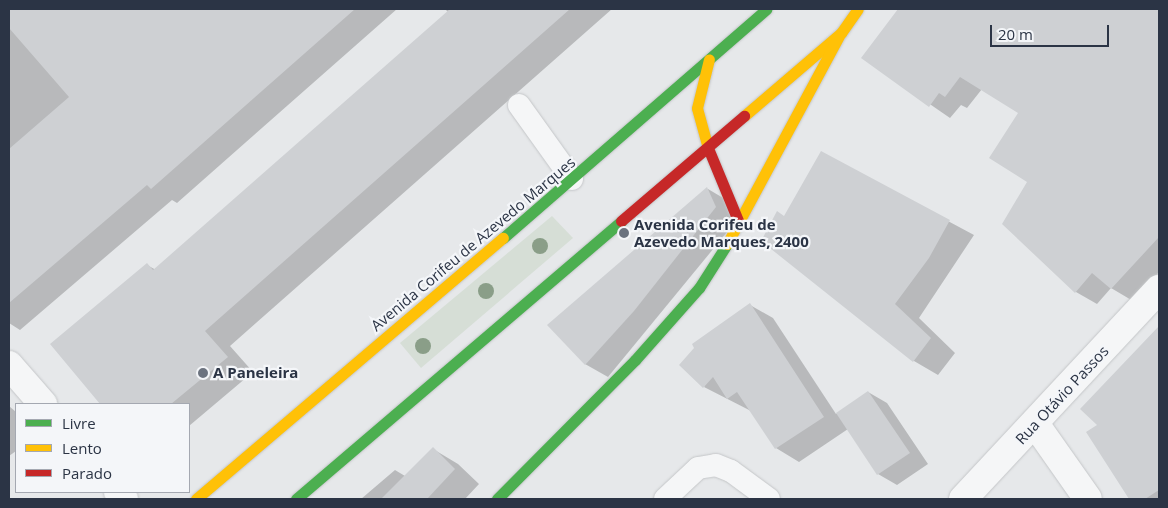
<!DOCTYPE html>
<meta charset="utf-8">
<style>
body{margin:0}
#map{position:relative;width:1168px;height:508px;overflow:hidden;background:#e6e8ea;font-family:"Open Sans",sans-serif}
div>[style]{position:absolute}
.green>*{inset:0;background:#d6ded6}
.shadow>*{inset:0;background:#0003}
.building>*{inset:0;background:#ced0d3}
.roads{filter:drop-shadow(0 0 1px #c4c6c8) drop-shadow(0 0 1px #c4c6c8)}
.lane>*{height:22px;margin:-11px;padding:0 11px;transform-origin:11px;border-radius:11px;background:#f5f6f7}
.street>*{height:28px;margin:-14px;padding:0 14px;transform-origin:14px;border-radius:14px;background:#f5f6f7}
.fast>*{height:11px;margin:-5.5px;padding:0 5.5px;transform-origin:5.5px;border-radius:5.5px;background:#4caf50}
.slow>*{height:11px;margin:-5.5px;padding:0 5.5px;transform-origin:5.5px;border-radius:5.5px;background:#ffc107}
.jam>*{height:11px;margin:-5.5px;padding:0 5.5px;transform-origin:5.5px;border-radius:5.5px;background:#c62828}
.trees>*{width:16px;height:16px;margin:-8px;border-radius:50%;background:#8a9e88}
.dots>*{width:14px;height:14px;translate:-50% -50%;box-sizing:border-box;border:2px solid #f4f6f9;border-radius:50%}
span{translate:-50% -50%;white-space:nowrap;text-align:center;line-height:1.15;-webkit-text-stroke:4.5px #f4f6f9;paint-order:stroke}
.poi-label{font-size:15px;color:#2b3445;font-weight:700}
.left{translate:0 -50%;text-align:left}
.street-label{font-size:15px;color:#2b3445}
.frame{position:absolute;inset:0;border:10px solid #2b3445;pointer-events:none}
.legend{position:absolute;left:15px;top:403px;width:175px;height:90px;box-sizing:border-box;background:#f4f6f9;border:1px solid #a4a8b1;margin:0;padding:6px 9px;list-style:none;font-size:15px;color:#2b3445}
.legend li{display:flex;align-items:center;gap:10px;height:25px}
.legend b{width:25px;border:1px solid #a4a8b1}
.scale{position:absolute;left:990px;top:25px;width:119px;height:22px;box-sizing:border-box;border:2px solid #2b3445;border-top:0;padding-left:6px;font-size:15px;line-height:18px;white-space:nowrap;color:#2b3445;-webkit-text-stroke:4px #f4f6f9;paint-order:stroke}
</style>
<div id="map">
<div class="green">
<div style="clip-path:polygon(552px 216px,573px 238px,421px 368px,400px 343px)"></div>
</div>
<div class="shadow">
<div style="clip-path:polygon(9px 9px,397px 9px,177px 203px,172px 200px,20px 330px,9px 323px)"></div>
<div style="clip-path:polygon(445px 9px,612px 9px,230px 346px,253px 372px,189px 426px,189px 404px,102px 404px,52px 344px,147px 265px,156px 270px,448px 12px)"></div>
<div style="clip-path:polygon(899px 9px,1159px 9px,1159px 272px,1133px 301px,1111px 288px,1097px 304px,1076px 292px,1029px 182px,1020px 113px,982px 89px,967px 108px,961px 105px,950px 118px,863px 58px)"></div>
<div style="clip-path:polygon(821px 153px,974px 235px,919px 318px,955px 353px,938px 375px,914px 361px,763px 240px,785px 217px)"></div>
<div style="clip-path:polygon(708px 189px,730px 202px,737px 220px,608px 377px,585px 364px)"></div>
<div style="clip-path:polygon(750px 305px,773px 318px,836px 414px,868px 392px,887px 403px,928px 464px,897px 485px,878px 474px,848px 429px,799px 462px,776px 448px,751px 411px,704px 387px)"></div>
<div style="clip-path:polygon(1159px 334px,1159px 499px,1131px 499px,1087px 432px,1099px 425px)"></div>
<div style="clip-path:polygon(9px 406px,16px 412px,16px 451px,9px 456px)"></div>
<div style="clip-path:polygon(433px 449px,458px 464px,479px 484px,465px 499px,361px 499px,395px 470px,405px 476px)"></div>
</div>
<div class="building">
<div style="clip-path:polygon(9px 9px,355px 9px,151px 189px,147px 185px,9px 303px,9px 149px,69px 97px,9px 28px)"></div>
<div style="clip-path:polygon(450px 9px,570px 9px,205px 331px,228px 357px,171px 404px,100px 404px,50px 344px,147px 263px,153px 270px)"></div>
<div style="clip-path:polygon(898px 9px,1159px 9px,1159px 237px,1111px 289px,1092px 273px,1075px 293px,1002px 224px,1027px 182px,989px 158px,1018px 113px,960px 77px,945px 97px,939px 93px,929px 107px,861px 58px)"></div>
<div style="clip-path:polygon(821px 151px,950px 220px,929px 258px,895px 304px,931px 338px,913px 362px,761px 241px,777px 211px,784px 216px)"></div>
<div style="clip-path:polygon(707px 187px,716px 207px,634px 311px,585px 365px,547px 325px)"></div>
<div style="clip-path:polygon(750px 303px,824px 417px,775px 449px,737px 392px,727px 399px,713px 377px,703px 388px,679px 365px,694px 348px,692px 344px)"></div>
<div style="clip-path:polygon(1159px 326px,1159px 490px,1145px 499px,1129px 499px,1086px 432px,1097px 425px,1080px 409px)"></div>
<div style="clip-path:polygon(868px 391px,910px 453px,877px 475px,836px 413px)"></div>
<div style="clip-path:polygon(433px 447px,455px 469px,427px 499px,381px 499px)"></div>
</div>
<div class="roads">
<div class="lane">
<div style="left:519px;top:105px;width:91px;rotate:54.4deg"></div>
<div style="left:665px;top:499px;width:45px;rotate:-43.2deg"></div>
<div style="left:698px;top:468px;width:18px;rotate:-9deg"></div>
<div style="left:716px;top:465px;width:16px;rotate:22deg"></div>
<div style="left:731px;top:471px;width:47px;rotate:36.4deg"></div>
</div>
<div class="street">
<div style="left:9px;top:365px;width:52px;rotate:48.9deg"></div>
<div style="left:1036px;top:425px;width:90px;rotate:54.9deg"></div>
<div style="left:118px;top:492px;width:9px;rotate:49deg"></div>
<div style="left:963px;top:499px;width:287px;rotate:-47deg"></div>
</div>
<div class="fast">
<div style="left:503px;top:238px;width:349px;rotate:-41deg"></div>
<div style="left:296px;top:499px;width:428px;rotate:-40.5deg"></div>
<div style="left:497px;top:499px;width:196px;rotate:-45.2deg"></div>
<div style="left:635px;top:360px;width:96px;rotate:-48.4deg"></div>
<div style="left:699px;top:288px;width:52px;rotate:-57.5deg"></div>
</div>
<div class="slow">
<div style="left:744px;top:116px;width:128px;rotate:-40.6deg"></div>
<div style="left:841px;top:33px;width:29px;rotate:-55deg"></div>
<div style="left:708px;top:148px;width:41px;rotate:-105.4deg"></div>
<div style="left:697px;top:108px;width:50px;rotate:-76.2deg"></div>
<div style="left:727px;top:244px;width:236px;rotate:-61.7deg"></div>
<div style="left:196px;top:499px;width:403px;rotate:-40.4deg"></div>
</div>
<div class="jam">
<div style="left:708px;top:148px;width:81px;rotate:67.5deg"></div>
<div style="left:621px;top:221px;width:162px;rotate:-40.5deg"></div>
</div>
</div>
<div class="trees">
<div style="left:540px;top:246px"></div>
<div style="left:486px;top:291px"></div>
<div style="left:423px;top:346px"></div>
</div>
<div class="dots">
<div style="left:624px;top:233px;background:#6c737f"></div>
<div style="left:203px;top:373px;background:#6c737f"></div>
</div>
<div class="poi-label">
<span class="left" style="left:634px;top:233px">Avenida Corifeu de<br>Azevedo Marques, 2400</span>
<span class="left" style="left:213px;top:373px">A Paneleira</span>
</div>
<div class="street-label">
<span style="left:473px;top:244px;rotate:-40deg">Avenida Corifeu de Azevedo Marques</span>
<span style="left:1062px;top:395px;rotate:-47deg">Rua Otávio Passos</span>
</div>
<div class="frame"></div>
<ul class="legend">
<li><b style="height:6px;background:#4caf50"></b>Livre</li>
<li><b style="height:6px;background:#ffc107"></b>Lento</li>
<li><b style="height:6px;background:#c62828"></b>Parado</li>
</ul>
<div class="scale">20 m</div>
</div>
